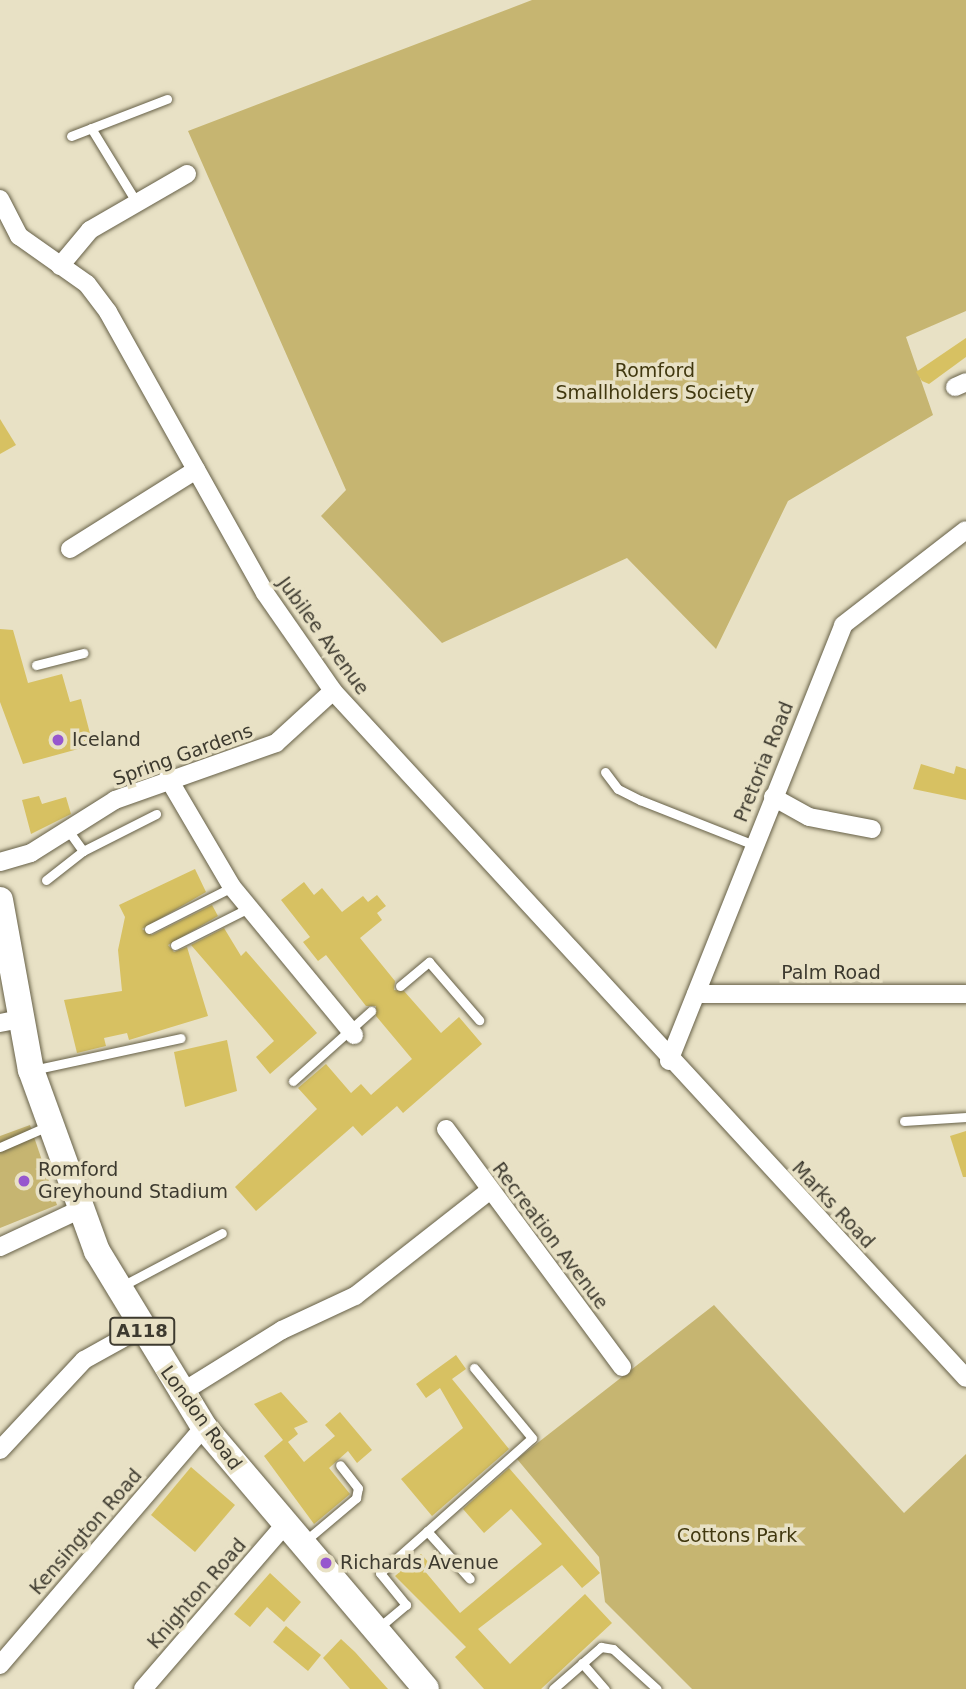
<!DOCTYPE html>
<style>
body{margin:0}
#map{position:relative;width:966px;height:1689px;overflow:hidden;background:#e8e1c5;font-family:"DejaVu Sans",sans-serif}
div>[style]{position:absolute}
.green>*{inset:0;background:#c6b571}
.building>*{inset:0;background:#d7c162}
.roads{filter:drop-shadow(0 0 2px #666047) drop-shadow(0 0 2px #666047)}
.lane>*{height:9px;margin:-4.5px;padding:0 4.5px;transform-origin:4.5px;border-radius:4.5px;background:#fff}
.street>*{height:18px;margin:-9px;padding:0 9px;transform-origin:9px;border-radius:9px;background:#fff}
.primary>*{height:26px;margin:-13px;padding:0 13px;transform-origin:13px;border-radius:13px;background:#fff}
.dots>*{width:19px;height:19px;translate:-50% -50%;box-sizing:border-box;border:4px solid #e8e1c5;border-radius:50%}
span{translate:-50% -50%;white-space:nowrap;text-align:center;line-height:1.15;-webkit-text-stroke:7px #e8e1c5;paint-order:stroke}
.shield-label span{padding:2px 5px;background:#e8e1c5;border:2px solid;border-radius:5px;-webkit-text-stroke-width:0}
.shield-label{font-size:18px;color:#3d3a2f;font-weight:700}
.park-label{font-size:19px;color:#41380f}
.street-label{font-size:19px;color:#3d3a2f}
.poi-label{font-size:19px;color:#3d3a2f}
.left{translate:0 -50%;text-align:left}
</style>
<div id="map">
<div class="green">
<div style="clip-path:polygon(532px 0,966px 0,966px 311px,906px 337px,933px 415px,788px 501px,716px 649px,627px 558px,442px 643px,321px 516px,346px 490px,188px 131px)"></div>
<div style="clip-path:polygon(30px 1125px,57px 1205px,0 1228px,0 1136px)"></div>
<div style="clip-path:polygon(714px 1305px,904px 1513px,966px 1454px,966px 1689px,692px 1689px,605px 1602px,599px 1557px,517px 1459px)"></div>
</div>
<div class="building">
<div style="clip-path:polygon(966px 338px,966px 357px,929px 384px,922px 381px,916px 372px)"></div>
<div style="clip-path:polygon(0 419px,16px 445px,0 454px)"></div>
<div style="clip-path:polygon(0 629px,13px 630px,28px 683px,62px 674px,70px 702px,81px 699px,93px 745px,23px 764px,0 702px)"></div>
<div style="clip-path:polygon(921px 764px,954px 774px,956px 766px,966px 769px,966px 800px,913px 789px)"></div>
<div style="clip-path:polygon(39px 796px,42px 804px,66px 797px,71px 814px,31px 834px,22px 800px)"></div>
<div style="clip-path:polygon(195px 869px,206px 892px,142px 929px,152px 935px,212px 905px,218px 916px,168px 945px,174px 952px,187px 947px,208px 1016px,129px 1040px,127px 1033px,104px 1038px,106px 1046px,77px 1053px,64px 1000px,122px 991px,118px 950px,125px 917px,119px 905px)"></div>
<div style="clip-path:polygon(304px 882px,314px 895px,322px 888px,342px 912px,363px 896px,368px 902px,377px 895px,386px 906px,377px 913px,382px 920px,360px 938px,395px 981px,394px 990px,404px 991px,441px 1033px,459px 1017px,482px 1044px,403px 1113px,397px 1106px,362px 1136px,353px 1126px,256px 1211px,235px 1187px,317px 1109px,298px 1088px,326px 1064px,351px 1093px,361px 1084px,371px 1095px,412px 1059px,376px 1016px,376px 1006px,366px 1006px,326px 955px,318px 961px,303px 942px,310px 937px,281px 900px)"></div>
<div style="clip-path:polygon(224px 928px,241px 956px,246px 951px,317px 1033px,270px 1074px,256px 1057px,274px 1041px,191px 945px)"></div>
<div style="clip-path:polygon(227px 1040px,237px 1091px,185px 1107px,174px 1052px)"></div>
<div style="clip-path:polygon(966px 1131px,966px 1177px,963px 1177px,950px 1136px)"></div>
<div style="clip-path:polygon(456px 1355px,466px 1369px,452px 1379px,509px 1449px,432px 1516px,401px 1479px,463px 1428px,440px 1388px,426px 1398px,416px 1384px)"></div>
<div style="clip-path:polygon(281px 1392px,308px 1422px,294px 1428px,298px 1434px,288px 1442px,304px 1462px,335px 1436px,325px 1425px,340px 1412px,372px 1450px,357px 1463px,348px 1451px,329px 1468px,350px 1494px,314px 1524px,264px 1456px,283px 1440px,254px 1404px)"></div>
<div style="clip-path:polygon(191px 1467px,235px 1505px,195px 1552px,151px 1515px)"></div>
<div style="clip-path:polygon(509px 1468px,600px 1573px,582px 1588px,562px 1565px,478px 1629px,510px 1664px,585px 1594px,612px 1623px,541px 1689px,484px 1689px,455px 1657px,466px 1647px,395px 1576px,421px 1554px,430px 1564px,423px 1569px,460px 1613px,542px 1544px,511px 1509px,484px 1533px,463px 1509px)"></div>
<div style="clip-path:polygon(270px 1573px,301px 1602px,284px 1622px,267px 1607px,250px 1627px,234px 1614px)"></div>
<div style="clip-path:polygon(286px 1626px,321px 1655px,308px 1671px,273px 1642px)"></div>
<div style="clip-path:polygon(341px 1639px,355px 1652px,388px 1689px,350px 1689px,323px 1658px)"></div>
</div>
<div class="roads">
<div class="lane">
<div style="left:91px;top:128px;width:88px;rotate:58.5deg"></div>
<div style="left:71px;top:136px;width:103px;rotate:-21.1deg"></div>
<div style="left:36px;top:665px;width:49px;rotate:-14.3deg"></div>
<div style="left:605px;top:772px;width:21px;rotate:53deg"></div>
<div style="left:618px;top:789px;width:25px;rotate:27deg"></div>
<div style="left:640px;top:800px;width:123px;rotate:21.5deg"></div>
<div style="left:83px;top:851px;width:82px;rotate:-26.9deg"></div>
<div style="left:46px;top:880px;width:47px;rotate:-38.1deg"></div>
<div style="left:83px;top:851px;width:26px;rotate:-126deg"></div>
<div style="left:149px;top:929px;width:93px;rotate:-26.8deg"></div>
<div style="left:175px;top:945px;width:83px;rotate:-26.6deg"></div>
<div style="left:400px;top:986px;width:38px;rotate:-40deg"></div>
<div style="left:429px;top:962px;width:77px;rotate:49.2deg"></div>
<div style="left:33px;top:1070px;width:151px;rotate:-12.2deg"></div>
<div style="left:293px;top:1081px;width:105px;rotate:-41.9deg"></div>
<div style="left:904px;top:1121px;width:62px;rotate:-3.7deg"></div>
<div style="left:0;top:1147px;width:52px;rotate:-23.6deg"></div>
<div style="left:122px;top:1286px;width:113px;rotate:-27.9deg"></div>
<div style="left:427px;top:1531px;width:64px;rotate:48.1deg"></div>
<div style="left:305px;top:1541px;width:67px;rotate:-40.1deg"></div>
<div style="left:356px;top:1498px;width:10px;rotate:-79deg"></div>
<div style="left:358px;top:1488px;width:29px;rotate:-128deg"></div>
<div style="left:377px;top:1629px;width:38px;rotate:-40deg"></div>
<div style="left:406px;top:1605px;width:41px;rotate:-129.1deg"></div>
<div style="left:380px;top:1573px;width:203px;rotate:-41.6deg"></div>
<div style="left:532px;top:1438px;width:91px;rotate:-129.6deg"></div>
<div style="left:582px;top:1663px;width:35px;rotate:49deg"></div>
<div style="left:553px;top:1689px;width:64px;rotate:-41.2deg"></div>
<div style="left:601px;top:1647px;width:12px;rotate:9deg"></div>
<div style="left:613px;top:1649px;width:59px;rotate:42.3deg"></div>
</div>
<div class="street">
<div style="left:0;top:199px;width:42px;rotate:62.8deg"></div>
<div style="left:19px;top:236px;width:83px;rotate:35.2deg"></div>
<div style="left:87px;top:284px;width:35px;rotate:53deg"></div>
<div style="left:108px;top:312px;width:322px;rotate:60.8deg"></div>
<div style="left:265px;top:593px;width:119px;rotate:55.2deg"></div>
<div style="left:333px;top:691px;width:934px;rotate:47.34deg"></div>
<div style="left:60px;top:266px;width:47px;rotate:-50.2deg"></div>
<div style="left:90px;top:230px;width:112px;rotate:-30deg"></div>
<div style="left:955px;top:387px;width:12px;rotate:-24deg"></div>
<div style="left:70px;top:549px;width:149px;rotate:-32.1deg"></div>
<div style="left:168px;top:778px;width:126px;rotate:59.6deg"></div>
<div style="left:232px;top:887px;width:192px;rotate:50.5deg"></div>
<div style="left:773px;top:797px;width:41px;rotate:29.1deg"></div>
<div style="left:809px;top:817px;width:64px;rotate:10.8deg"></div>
<div style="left:0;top:862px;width:32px;rotate:-16deg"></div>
<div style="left:31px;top:853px;width:99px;rotate:-32.2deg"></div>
<div style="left:115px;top:800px;width:171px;rotate:-19.5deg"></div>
<div style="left:276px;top:743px;width:77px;rotate:-42.4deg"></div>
<div style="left:696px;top:994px;width:270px"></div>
<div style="left:0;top:1023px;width:20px;rotate:-11deg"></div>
<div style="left:669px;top:1061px;width:469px;rotate:-68.2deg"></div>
<div style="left:843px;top:625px;width:155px;rotate:-37.7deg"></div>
<div style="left:446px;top:1129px;width:296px;rotate:53.5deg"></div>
<div style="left:0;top:1247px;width:85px;rotate:-25.1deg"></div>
<div style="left:179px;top:1394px;width:121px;rotate:-31.9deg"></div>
<div style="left:282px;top:1330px;width:81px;rotate:-25deg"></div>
<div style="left:355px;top:1296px;width:170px;rotate:-38.1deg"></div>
<div style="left:0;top:1450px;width:123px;rotate:-47deg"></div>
<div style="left:84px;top:1360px;width:64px;rotate:-29deg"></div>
<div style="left:0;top:1665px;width:313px;rotate:-49.4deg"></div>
<div style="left:143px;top:1689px;width:214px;rotate:-49.2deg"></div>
</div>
<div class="primary">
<div style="left:0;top:900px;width:173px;rotate:79.7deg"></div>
<div style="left:31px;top:1070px;width:193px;rotate:70deg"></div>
<div style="left:97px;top:1251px;width:206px;rotate:58.7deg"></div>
<div style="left:204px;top:1427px;width:343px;rotate:49.7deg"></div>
</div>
</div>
<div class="dots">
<div style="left:58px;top:740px;background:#9757ce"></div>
<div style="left:24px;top:1181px;background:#9757ce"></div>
<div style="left:326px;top:1563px;background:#9757ce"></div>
</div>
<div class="shield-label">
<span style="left:142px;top:1331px">A118</span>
</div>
<div class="park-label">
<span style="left:655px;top:382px">Romford<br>Smallholders Society</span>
<span style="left:737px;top:1536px">Cottons Park</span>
</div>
<div class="street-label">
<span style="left:323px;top:636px;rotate:54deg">Jubilee Avenue</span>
<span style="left:183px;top:755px;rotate:-20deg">Spring Gardens</span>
<span style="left:764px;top:762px;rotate:-68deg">Pretoria Road</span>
<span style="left:831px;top:973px">Palm Road</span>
<span style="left:833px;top:1205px;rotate:47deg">Marks Road</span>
<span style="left:550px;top:1236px;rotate:53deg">Recreation Avenue</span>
<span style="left:201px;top:1418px;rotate:54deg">London Road</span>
<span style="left:86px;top:1532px;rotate:-49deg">Kensington Road</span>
<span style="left:197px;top:1594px;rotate:-49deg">Knighton Road</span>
</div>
<div class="poi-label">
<span class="left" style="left:72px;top:740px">Iceland</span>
<span class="left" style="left:38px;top:1181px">Romford<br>Greyhound Stadium</span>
<span class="left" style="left:340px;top:1563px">Richards Avenue</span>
</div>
</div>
